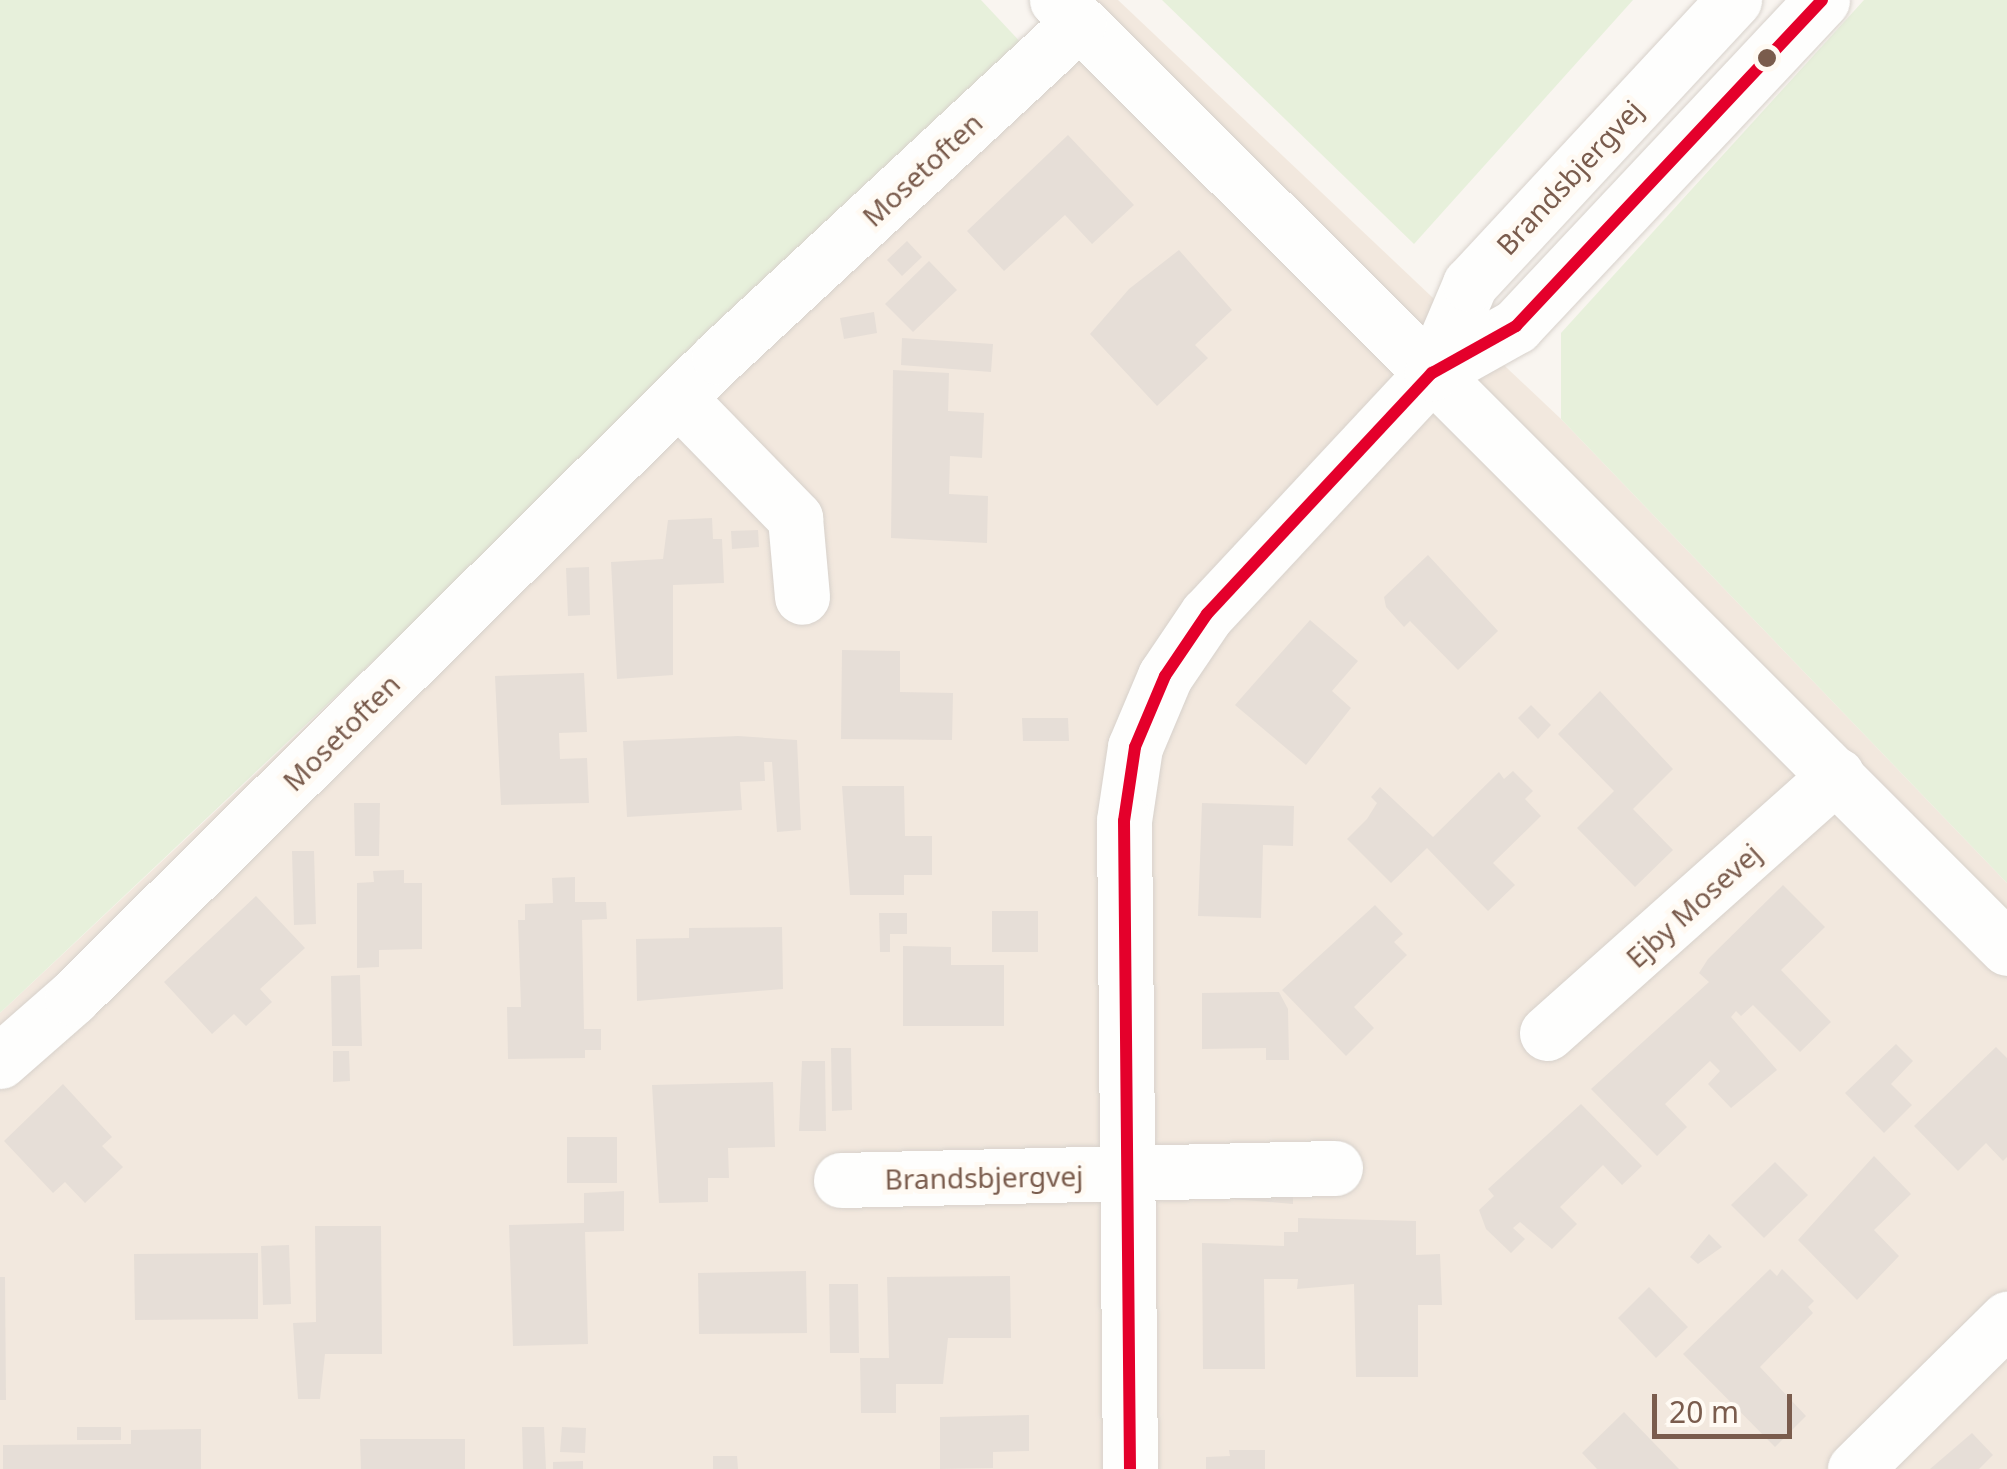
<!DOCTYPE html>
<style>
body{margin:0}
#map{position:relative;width:2007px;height:1469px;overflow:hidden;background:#f9f5f0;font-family:"Noto Sans",sans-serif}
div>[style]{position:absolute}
.residential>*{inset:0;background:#f2e8de}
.green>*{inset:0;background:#e7f0db}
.building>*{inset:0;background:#e6ded7}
.roads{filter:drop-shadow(0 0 2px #d7d1cb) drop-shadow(0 0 2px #d7d1cb)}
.street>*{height:55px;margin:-27.5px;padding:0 27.5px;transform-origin:27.5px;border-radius:27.5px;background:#fefefd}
.secondary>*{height:55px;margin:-27.5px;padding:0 27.5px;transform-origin:27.5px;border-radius:27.5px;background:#fefefd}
.bus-1>*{height:12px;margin:-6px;padding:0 6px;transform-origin:6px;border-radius:6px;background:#e4002b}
.dots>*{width:28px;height:28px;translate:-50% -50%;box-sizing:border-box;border:5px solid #fffaf3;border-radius:50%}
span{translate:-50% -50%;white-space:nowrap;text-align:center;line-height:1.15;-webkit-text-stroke:10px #fffaf3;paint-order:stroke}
.street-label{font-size:28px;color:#7a5c4d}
.scale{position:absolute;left:1652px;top:1394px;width:140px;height:45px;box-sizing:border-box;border:5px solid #7a5c4d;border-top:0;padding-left:12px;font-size:30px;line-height:35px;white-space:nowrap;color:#7a5c4d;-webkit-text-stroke:8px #fffaf3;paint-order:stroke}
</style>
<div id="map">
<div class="residential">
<div style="clip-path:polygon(1080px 0,1118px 0,1561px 419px,2007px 883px,2007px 1469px,0 1469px,0 1013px)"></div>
</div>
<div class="green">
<div style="clip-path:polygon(0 0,981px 0,1025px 47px,0 1013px)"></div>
<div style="clip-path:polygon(1162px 0,1633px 0,1414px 244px)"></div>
<div style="clip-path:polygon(1864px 0,2007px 0,2007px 883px,1561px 419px,1561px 333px)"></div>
</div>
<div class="building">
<div style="clip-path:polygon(1068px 135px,1134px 205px,1092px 244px,1065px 215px,1004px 271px,967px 231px)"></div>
<div style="clip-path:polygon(907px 241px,922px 257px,902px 276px,887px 260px)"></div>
<div style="clip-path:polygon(1179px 250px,1232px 310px,1195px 345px,1208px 358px,1157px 406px,1090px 334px,1129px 289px)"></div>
<div style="clip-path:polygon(929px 261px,957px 290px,913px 332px,885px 304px)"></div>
<div style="clip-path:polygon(874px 312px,877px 333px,844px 339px,840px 318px)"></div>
<div style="clip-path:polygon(902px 338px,993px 344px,991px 372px,901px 365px)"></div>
<div style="clip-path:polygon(893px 370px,949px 373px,948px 411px,984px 413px,982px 458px,950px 456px,949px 494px,988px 496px,987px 543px,891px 538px)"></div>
<div style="clip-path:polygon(712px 518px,713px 539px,722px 539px,724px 583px,673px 585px,673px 675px,617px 679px,611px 562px,663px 559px,668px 520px)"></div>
<div style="clip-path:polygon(758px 530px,759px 547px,732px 549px,731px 531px)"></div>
<div style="clip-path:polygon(1428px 555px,1498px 631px,1458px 670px,1410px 621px,1404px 627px,1386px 607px,1384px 597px)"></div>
<div style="clip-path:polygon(589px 567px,590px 615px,568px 616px,566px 568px)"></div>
<div style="clip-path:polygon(1310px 620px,1358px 661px,1332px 691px,1351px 708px,1306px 765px,1235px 705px)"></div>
<div style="clip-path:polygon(842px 650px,900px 651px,900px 692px,953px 693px,952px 740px,841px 739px)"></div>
<div style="clip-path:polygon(584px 673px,587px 732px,559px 733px,560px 759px,587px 758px,589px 803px,501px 805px,495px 676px)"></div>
<div style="clip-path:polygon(1600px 691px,1673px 769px,1633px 809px,1673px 850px,1635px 887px,1577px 828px,1614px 791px,1558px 734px)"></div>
<div style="clip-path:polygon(1531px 705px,1551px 725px,1538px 739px,1518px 718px)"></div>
<div style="clip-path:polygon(1022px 718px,1068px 718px,1069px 741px,1023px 741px)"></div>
<div style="clip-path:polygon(738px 736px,797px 740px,801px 830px,777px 832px,772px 762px,764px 762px,765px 781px,740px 782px,742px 810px,627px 817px,623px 741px)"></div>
<div style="clip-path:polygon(1513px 771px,1533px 791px,1525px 799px,1541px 816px,1493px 863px,1515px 885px,1488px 911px,1427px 848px,1391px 883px,1347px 839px,1367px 819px,1377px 803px,1371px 797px,1380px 787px,1433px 837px,1499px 772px,1504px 779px)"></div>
<div style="clip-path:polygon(842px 786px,904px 786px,905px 836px,932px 836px,932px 875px,904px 875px,904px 895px,850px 895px)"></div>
<div style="clip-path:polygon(354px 803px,380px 803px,379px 856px,355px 856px)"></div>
<div style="clip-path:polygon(1202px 803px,1294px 806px,1293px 846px,1263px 845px,1261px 918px,1198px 916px)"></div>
<div style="clip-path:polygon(292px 851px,314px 851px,316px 924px,294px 925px)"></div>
<div style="clip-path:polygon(404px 870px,404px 883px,422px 883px,422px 949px,379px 950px,379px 967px,357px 968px,357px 883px,374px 882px,373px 871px)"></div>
<div style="clip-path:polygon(575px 877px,575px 902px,606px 902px,607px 919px,582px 920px,584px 1029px,601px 1029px,601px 1050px,585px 1050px,585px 1058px,508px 1059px,507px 1007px,521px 1007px,518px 920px,525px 920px,525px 904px,553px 903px,552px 878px)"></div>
<div style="clip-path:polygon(1783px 885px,1825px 927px,1781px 970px,1831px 1022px,1800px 1052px,1753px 1005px,1741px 1016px,1736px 1011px,1731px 1017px,1777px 1070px,1731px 1108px,1708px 1084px,1720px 1071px,1710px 1061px,1665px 1104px,1687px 1127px,1657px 1156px,1591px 1089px,1709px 982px,1699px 973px,1708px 959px)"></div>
<div style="clip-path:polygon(256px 896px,305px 948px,260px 989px,272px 1002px,246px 1026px,234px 1014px,212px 1034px,164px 982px)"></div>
<div style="clip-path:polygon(1375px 905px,1403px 934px,1394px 942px,1407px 955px,1354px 1007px,1374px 1028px,1346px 1056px,1282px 990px)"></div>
<div style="clip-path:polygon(992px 911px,1038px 911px,1038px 952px,992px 952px)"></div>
<div style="clip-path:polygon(879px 913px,907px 913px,907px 934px,890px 934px,890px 952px,880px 952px)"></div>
<div style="clip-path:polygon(782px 927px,783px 989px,637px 1001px,636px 939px,689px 938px,689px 928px)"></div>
<div style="clip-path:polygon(903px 946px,951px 947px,951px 965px,1004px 965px,1004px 1026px,903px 1026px)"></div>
<div style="clip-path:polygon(360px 975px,362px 1046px,332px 1046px,331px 976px)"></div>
<div style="clip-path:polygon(1279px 992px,1288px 1009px,1289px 1060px,1266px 1060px,1266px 1048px,1202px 1049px,1202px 993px)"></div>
<div style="clip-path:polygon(1896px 1044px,1913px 1061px,1891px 1084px,1912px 1105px,1884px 1133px,1845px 1093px)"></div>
<div style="clip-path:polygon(1996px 1047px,2007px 1058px,2007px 1157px,2003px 1161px,1986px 1143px,1958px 1171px,1914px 1126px)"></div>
<div style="clip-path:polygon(831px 1048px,851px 1048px,852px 1110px,832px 1111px)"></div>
<div style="clip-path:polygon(333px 1051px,349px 1051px,350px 1081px,333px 1082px)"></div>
<div style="clip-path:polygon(802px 1061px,825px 1061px,826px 1131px,799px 1131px)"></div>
<div style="clip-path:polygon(773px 1082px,775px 1147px,728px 1148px,729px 1178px,708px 1178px,708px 1202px,659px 1203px,652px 1085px)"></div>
<div style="clip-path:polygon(63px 1084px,112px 1137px,102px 1146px,123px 1167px,85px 1203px,65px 1182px,53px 1193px,4px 1141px)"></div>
<div style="clip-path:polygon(1581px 1104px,1642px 1166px,1622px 1185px,1603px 1165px,1560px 1207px,1577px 1224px,1552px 1249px,1520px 1222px,1513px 1228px,1525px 1239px,1511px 1253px,1486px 1229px,1479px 1210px,1494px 1196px,1488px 1189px)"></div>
<div style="clip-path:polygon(567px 1137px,617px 1137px,617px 1183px,567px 1183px)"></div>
<div style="clip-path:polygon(1874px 1156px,1911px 1194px,1874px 1230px,1899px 1256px,1857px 1300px,1798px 1240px)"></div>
<div style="clip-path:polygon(1775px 1162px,1808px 1195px,1764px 1238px,1731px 1205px)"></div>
<div style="clip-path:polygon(1232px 1185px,1293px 1185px,1293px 1204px,1232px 1199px)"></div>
<div style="clip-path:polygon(624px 1191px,624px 1231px,585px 1232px,588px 1344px,513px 1346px,509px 1225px,584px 1223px,584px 1193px)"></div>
<div style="clip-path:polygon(1298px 1218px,1416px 1221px,1416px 1255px,1440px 1254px,1442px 1305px,1418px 1305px,1418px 1377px,1356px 1377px,1354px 1284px,1297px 1289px,1298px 1279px,1264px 1279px,1265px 1369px,1203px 1369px,1202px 1243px,1284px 1246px,1284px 1232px,1298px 1232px)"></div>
<div style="clip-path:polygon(315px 1226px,381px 1226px,382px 1354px,325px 1354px,320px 1399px,298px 1399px,293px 1323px,316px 1322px)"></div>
<div style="clip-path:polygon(1709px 1234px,1722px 1247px,1698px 1264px,1690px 1257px)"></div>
<div style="clip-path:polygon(289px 1245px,291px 1304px,263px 1305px,261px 1246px)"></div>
<div style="clip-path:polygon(258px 1253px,258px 1319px,135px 1320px,134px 1254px)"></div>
<div style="clip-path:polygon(1770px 1269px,1777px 1276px,1782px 1269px,1814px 1301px,1808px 1307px,1813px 1313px,1760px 1367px,1806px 1416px,1775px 1447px,1683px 1354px)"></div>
<div style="clip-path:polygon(806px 1271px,807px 1333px,699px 1334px,698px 1273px)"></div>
<div style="clip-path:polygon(1010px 1276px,1011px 1338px,948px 1338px,943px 1384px,896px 1384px,896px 1413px,861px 1413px,860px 1358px,889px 1358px,887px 1277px)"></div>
<div style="clip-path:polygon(0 1277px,5px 1277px,6px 1400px,0 1400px)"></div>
<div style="clip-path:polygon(829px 1284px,858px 1284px,859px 1353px,830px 1353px)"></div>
<div style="clip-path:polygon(1649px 1287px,1688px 1327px,1656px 1358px,1618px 1318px)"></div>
<div style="clip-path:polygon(1624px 1412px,1679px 1469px,1597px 1469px,1582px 1453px)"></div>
<div style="clip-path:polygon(1029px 1415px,1029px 1451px,993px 1452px,993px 1468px,940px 1469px,940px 1417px)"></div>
<div style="clip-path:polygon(77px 1427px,121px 1427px,121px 1440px,77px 1440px)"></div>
<div style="clip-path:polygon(522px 1427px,544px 1427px,546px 1469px,523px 1469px)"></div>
<div style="clip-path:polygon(562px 1427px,586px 1428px,585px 1453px,560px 1452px)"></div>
<div style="clip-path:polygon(201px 1429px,201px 1469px,3px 1469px,3px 1445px,131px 1444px,131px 1430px)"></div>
<div style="clip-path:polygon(1972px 1433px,1993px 1455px,1979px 1469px,1930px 1469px)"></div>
<div style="clip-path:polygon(360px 1439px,465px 1439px,465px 1469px,361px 1469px)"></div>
<div style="clip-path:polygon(1229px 1450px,1265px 1450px,1265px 1469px,1206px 1469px,1206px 1457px,1230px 1456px)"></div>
<div style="clip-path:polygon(713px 1456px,737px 1456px,738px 1469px,713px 1469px)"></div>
<div style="clip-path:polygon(583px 1461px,583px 1469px,553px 1469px,553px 1462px)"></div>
</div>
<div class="roads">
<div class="street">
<div style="left:1057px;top:0;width:529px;rotate:44.85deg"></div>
<div style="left:1432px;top:373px;width:330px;rotate:133deg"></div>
<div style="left:1207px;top:614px;width:75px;rotate:124.1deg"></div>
<div style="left:1165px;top:676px;width:77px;rotate:112.9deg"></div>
<div style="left:1135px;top:747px;width:75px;rotate:98.5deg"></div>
<div style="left:1124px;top:821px;width:648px;rotate:89.47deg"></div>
<div style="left:678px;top:398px;width:168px;rotate:45.7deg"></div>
<div style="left:795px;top:518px;width:79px;rotate:84.9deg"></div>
<div style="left:1547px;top:1033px;width:388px;rotate:-41.7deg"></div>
<div style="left:0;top:1061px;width:96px;rotate:-41.2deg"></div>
<div style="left:72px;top:998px;width:911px;rotate:-44.73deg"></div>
<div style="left:719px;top:357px;width:491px;rotate:-42.9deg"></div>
<div style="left:841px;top:1180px;width:494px;rotate:-1.4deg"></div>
<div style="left:1855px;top:1469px;width:214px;rotate:-44.6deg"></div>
</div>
<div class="secondary">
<div style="left:1432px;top:373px;width:813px;rotate:45deg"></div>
<div style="left:1432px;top:373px;width:96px;rotate:-29.2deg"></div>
<div style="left:1516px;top:326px;width:447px;rotate:-46.8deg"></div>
<div style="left:1432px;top:373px;width:97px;rotate:-66.9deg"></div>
<div style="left:1470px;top:284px;width:388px;rotate:-47.1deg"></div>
</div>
</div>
<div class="bus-1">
<div style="left:1130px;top:1469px;width:648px;rotate:-90.53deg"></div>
<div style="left:1124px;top:821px;width:75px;rotate:-81.5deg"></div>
<div style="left:1135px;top:747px;width:77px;rotate:-67.1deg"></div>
<div style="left:1165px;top:676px;width:75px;rotate:-55.9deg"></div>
<div style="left:1207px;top:614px;width:330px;rotate:-47deg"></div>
<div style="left:1432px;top:373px;width:96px;rotate:-29.2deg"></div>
<div style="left:1516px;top:326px;width:447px;rotate:-46.8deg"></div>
</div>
<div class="dots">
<div style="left:1767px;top:58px;background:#7a5c4d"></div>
</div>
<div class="street-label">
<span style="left:922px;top:169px;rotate:-43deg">Mosetoften</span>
<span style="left:1569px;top:177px;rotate:-47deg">Brandsbjergvej</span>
<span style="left:341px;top:732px;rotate:-45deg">Mosetoften</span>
<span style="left:1693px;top:905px;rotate:-42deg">Ejby Mosevej</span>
<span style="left:984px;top:1177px;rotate:-1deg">Brandsbjergvej</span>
</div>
<div class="scale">20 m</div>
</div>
